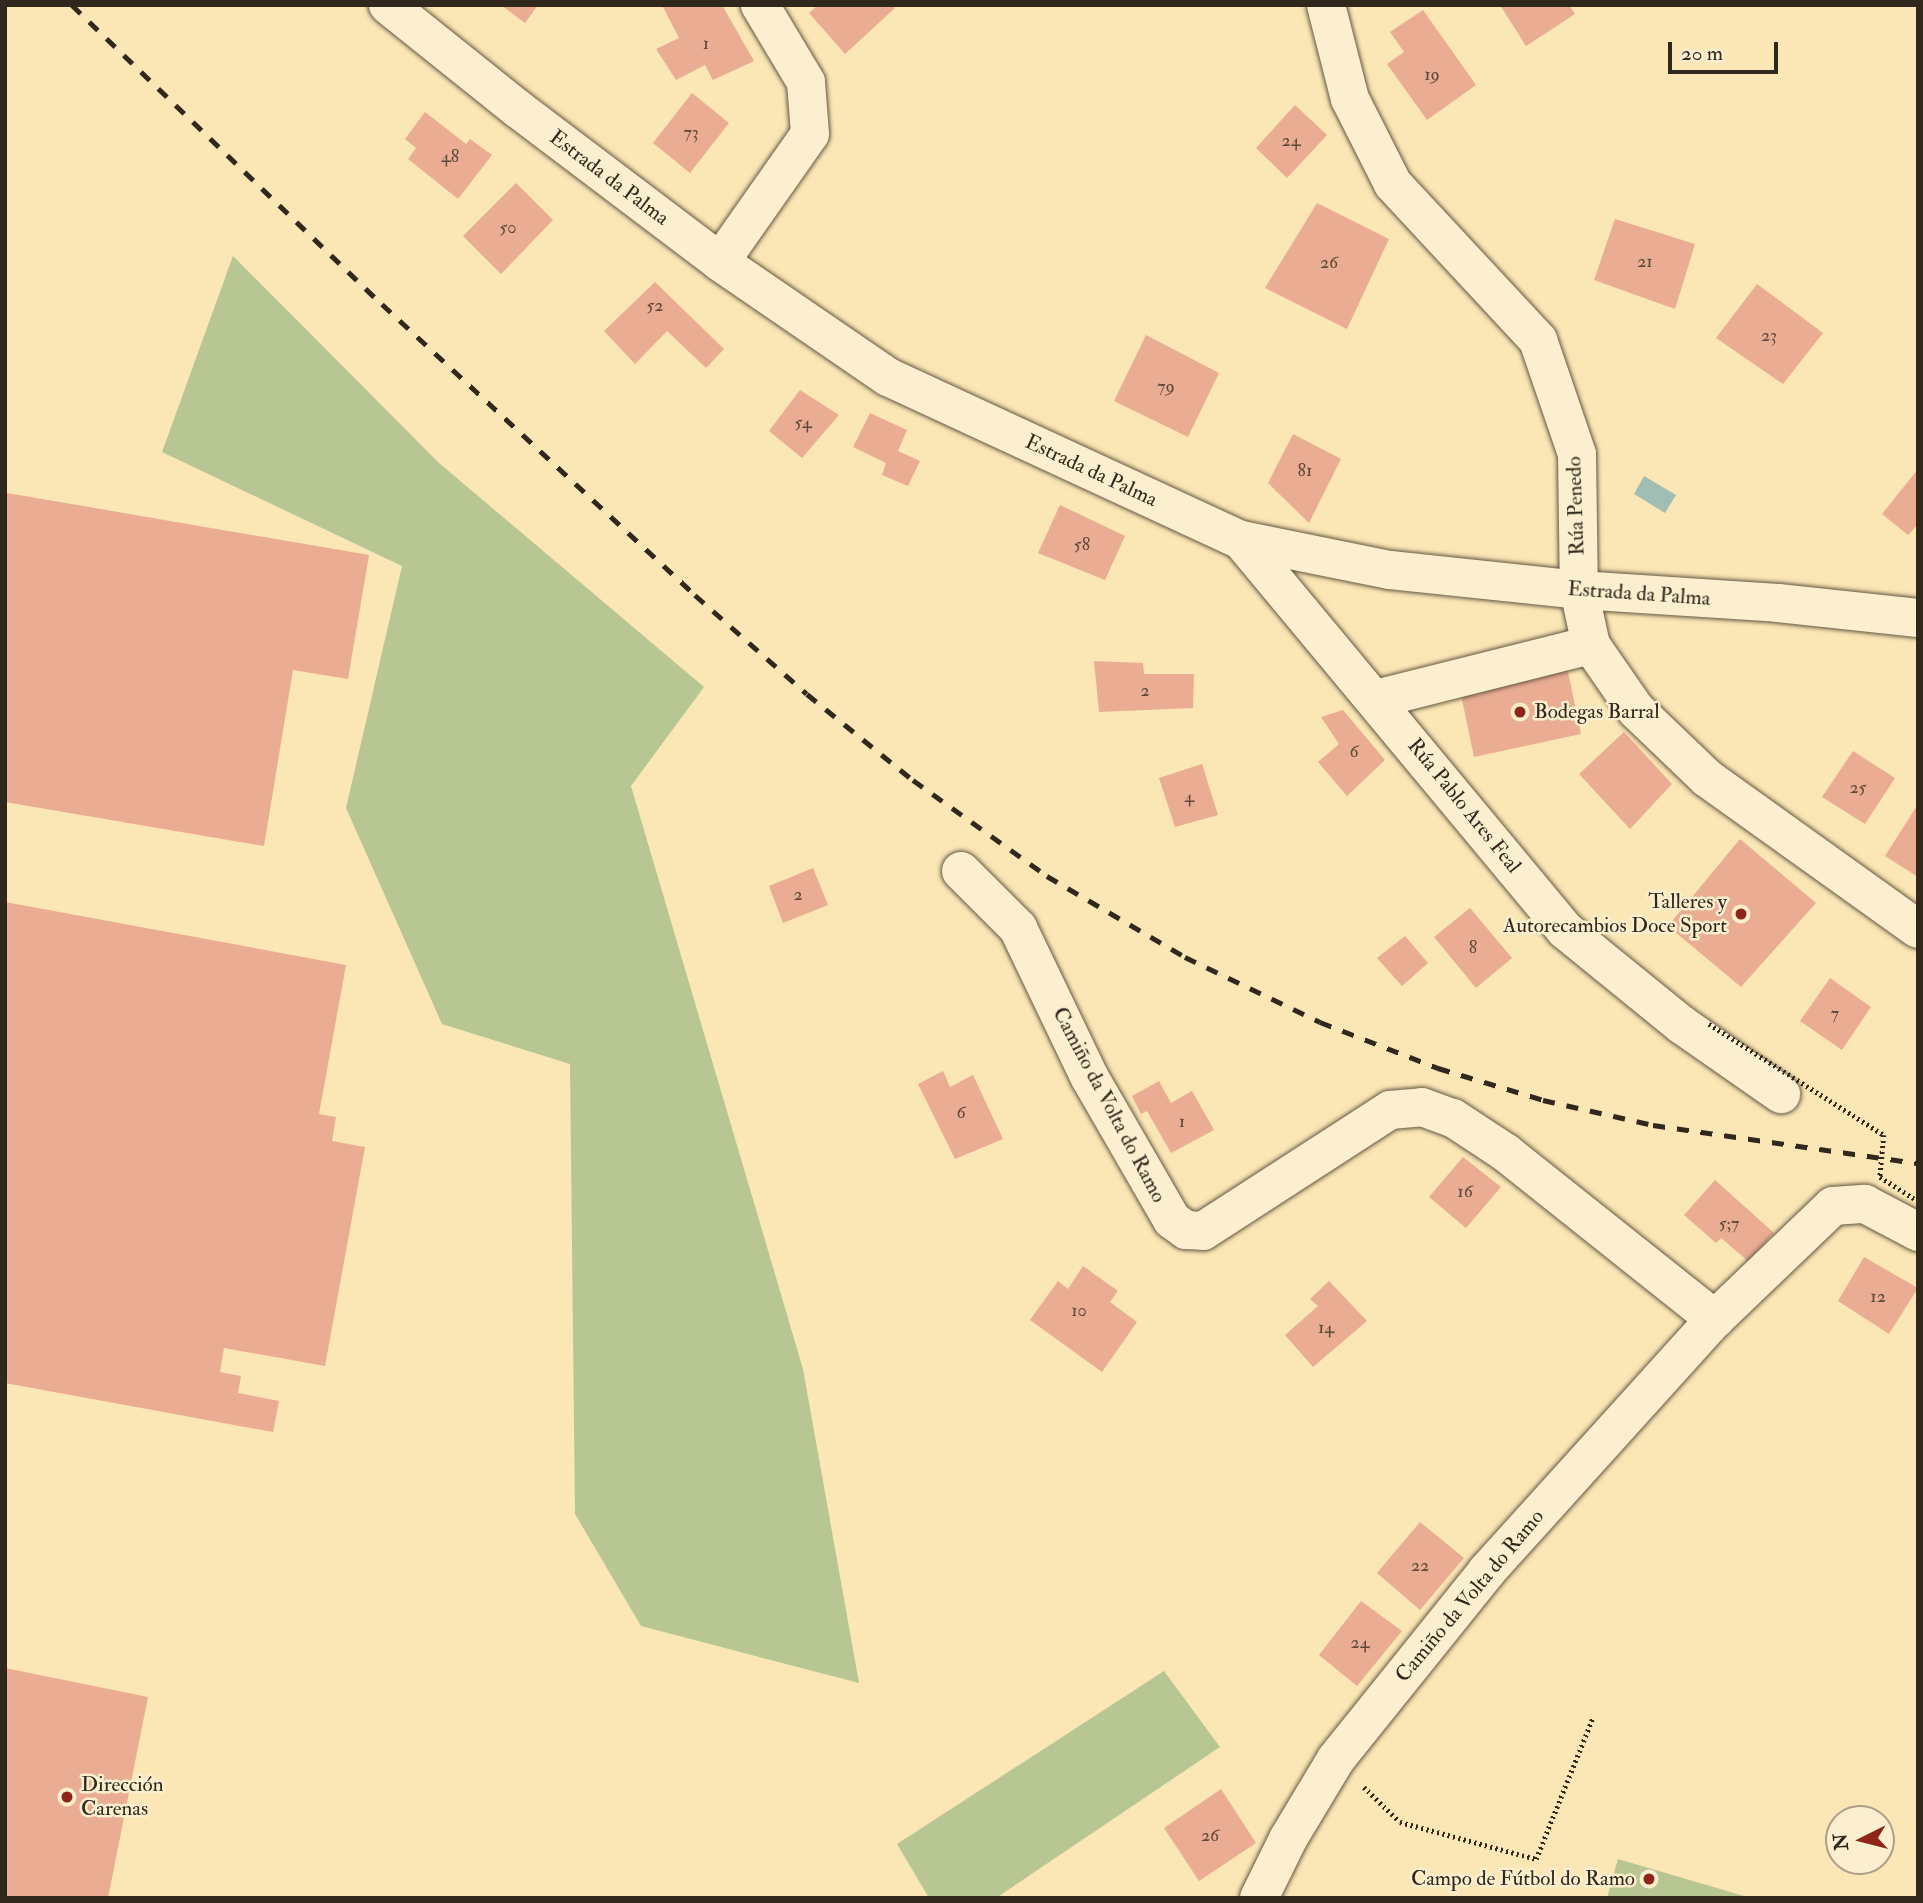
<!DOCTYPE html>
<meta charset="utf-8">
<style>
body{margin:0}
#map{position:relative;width:1923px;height:1903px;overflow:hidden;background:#fbe6b5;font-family:"IM FELL Double Pica",serif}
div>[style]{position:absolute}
.green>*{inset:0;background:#b8c693}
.water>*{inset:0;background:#a0beb4}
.building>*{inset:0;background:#eaad93}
.path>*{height:4.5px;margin-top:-2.25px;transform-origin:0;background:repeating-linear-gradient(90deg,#31281d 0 2px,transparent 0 5.5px)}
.roads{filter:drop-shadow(0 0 2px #645843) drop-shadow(0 0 2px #645843)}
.minor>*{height:38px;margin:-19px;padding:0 19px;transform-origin:19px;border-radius:19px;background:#fcefcf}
.rail>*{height:5px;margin-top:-2.5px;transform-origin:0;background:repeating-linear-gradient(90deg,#31281d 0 12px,transparent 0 24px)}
.path-bridge>*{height:4.5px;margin-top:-2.25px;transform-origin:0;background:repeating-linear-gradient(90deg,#31281d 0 2px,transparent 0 5.5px)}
.dots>*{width:19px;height:19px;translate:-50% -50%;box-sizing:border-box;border:4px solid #fcefcf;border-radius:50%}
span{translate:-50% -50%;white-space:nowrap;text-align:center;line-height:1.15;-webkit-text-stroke:5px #fcefcf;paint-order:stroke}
.number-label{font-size:18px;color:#5f493a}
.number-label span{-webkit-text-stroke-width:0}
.street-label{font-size:21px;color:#31281d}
.poi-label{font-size:21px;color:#31281d}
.left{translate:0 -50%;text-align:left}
.right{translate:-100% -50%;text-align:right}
.frame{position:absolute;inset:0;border:7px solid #31281d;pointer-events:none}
.north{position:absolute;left:1825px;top:1805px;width:70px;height:70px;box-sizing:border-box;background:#fcefcf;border:2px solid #ab9f88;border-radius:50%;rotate:264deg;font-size:19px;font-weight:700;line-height:28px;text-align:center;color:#31281d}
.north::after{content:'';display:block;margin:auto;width:24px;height:32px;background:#8f2418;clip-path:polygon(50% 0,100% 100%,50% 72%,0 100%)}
.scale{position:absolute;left:1668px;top:42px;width:110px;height:32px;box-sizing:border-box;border:4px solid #31281d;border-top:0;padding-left:9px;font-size:21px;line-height:24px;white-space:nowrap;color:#31281d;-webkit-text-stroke:5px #fcefcf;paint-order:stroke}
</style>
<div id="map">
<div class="green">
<div style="clip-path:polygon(233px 256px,439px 463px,704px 687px,631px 786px,803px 1369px,859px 1683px,641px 1626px,575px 1514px,570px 1064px,442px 1024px,346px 808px,402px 566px,162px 452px)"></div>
<div style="clip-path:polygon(1164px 1671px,1220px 1747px,996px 1898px,929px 1898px,897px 1844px)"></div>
<div style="clip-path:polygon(1618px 1859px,1751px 1898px,1607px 1898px)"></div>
</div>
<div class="water">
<div style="clip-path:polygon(1644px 476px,1676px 495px,1665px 513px,1634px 494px)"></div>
</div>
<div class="building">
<div style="clip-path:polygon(501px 5px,538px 5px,525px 23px)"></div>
<div style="clip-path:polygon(662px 5px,722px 5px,754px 61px,713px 80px,705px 65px,676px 80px,656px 49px,679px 38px)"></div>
<div style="clip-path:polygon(818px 5px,892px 5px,895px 8px,845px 54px,809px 13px)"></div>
<div style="clip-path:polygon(1500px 5px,1569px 5px,1575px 14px,1526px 46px)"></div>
<div style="clip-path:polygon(1423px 10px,1476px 85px,1427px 120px,1387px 64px,1404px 52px,1390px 32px)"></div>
<div style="clip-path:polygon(692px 93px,729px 123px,690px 173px,653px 143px)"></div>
<div style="clip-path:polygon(1295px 105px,1327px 135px,1287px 178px,1256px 148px)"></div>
<div style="clip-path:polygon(425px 112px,466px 144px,470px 139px,492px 155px,458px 199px,408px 159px,416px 148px,405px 139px)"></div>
<div style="clip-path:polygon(516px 183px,553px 220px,501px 274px,463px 236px)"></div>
<div style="clip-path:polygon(1317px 203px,1389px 239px,1347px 329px,1265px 288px)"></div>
<div style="clip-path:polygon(1615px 219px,1695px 244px,1675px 309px,1594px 280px)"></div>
<div style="clip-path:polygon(655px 282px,724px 349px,706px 368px,667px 331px,635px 364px,604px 331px)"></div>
<div style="clip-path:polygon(1757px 284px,1823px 333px,1783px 384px,1716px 338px)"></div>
<div style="clip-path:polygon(1146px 335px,1219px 373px,1188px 437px,1114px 401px)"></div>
<div style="clip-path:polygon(800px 390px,839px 415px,802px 458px,769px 431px)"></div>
<div style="clip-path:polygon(870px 413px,907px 430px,898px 451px,920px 461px,908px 486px,882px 475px,886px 463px,853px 447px)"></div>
<div style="clip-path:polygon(1293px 434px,1341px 459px,1309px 523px,1268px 483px)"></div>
<div style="clip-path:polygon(1918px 469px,1918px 524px,1908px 535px,1882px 514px)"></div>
<div style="clip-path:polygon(7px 493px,369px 555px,348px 679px,293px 670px,264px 846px,5px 802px)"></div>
<div style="clip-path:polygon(1060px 505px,1125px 536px,1105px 580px,1038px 553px)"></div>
<div style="clip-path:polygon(1094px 661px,1143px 663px,1144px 674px,1194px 674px,1193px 708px,1099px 712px)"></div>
<div style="clip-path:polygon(1567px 667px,1581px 734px,1474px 757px,1460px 690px)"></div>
<div style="clip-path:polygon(1343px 710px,1385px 760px,1347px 796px,1318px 762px,1339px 744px,1321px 717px)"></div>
<div style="clip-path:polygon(1624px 732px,1672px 784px,1630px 829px,1579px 774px)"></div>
<div style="clip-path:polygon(1853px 751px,1895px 778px,1865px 824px,1822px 797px)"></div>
<div style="clip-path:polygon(1202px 764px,1218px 815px,1175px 827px,1159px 778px)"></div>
<div style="clip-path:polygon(1918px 804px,1918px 877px,1885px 856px)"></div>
<div style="clip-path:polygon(1740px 839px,1816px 903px,1741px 987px,1668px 926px)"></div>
<div style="clip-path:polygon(813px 868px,828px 905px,783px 923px,769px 886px)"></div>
<div style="clip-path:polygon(5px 902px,346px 965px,319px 1114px,336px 1117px,332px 1141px,365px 1147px,325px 1366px,224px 1348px,220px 1372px,241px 1376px,238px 1393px,279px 1401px,273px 1432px,5px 1383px)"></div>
<div style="clip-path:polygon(1470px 908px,1512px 958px,1476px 988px,1434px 937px)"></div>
<div style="clip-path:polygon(1405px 936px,1428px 963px,1402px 986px,1377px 958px)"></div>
<div style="clip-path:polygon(1830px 978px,1871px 1007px,1842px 1050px,1800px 1021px)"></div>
<div style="clip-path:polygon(943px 1071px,950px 1087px,973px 1075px,1003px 1139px,955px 1159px,918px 1084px)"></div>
<div style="clip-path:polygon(1159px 1081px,1171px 1103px,1192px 1091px,1214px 1130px,1171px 1153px,1147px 1111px,1141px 1114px,1132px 1096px)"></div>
<div style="clip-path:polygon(1463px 1157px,1501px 1187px,1466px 1228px,1429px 1197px)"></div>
<div style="clip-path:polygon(1715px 1180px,1774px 1233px,1748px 1261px,1721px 1238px,1716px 1243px,1684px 1215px)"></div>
<div style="clip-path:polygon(1864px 1257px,1918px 1288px,1889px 1334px,1838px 1301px)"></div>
<div style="clip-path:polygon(1083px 1266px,1118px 1291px,1110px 1302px,1137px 1322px,1102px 1372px,1030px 1320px,1058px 1281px,1068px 1289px)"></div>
<div style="clip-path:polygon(1329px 1281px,1367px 1321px,1313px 1367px,1285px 1335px,1318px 1306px,1310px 1299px)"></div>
<div style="clip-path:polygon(1420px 1522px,1464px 1558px,1420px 1610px,1377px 1573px)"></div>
<div style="clip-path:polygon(1361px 1601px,1402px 1631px,1357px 1686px,1319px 1655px)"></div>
<div style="clip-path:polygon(5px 1668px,148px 1697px,108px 1898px,5px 1898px)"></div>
<div style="clip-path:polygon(1221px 1789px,1256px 1843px,1199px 1881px,1164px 1828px)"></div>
</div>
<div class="path">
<div style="left:1364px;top:1787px;width:50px;rotate:44.2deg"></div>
<div style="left:1400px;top:1822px;width:141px;rotate:15.2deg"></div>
<div style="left:1536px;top:1859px;width:153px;rotate:-68.1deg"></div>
</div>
<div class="roads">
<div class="minor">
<div style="left:388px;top:5px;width:166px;rotate:38.7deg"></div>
<div style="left:518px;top:109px;width:253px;rotate:37.1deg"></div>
<div style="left:720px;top:262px;width:204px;rotate:34.4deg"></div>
<div style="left:888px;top:377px;width:389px;rotate:24.8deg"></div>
<div style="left:1241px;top:540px;width:152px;rotate:11.4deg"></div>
<div style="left:1390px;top:570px;width:190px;rotate:6deg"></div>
<div style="left:1579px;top:590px;width:199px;rotate:3.7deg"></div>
<div style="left:1778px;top:603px;width:141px;rotate:6.1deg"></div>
<div style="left:1326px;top:5px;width:97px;rotate:75.7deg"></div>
<div style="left:1350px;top:99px;width:95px;rotate:63.2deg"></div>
<div style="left:1393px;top:184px;width:213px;rotate:47.1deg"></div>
<div style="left:1538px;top:340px;width:120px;rotate:71.1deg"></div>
<div style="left:1577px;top:454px;width:136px;rotate:89.2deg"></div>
<div style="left:1579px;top:590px;width:56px;rotate:77.7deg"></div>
<div style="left:1591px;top:645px;width:79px;rotate:55.3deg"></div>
<div style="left:1636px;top:710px;width:98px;rotate:43.8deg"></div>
<div style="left:1707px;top:778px;width:259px;rotate:35.6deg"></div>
<div style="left:720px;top:262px;width:156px;rotate:-54.9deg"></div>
<div style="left:810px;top:134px;width:52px;rotate:-94.4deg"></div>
<div style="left:806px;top:82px;width:90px;rotate:-120.9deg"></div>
<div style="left:1241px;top:540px;width:507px;rotate:50.28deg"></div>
<div style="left:1565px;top:930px;width:151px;rotate:39.1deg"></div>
<div style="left:1682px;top:1025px;width:121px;rotate:34.9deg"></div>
<div style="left:1376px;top:699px;width:222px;rotate:-14.1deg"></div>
<div style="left:961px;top:871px;width:81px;rotate:45deg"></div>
<div style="left:1018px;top:928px;width:166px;rotate:64.4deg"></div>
<div style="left:1090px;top:1078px;width:164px;rotate:60deg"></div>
<div style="left:1172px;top:1220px;width:17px;rotate:36deg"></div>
<div style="left:1186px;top:1230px;width:17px;rotate:3deg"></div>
<div style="left:1203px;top:1231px;width:223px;rotate:-32.9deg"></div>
<div style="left:1390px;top:1110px;width:32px;rotate:-5deg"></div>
<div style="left:1422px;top:1107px;width:33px;rotate:20deg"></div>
<div style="left:1453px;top:1118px;width:64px;rotate:33.4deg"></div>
<div style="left:1506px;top:1153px;width:267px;rotate:38.5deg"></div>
<div style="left:1259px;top:1898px;width:66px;rotate:-63.8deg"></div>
<div style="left:1288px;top:1839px;width:93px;rotate:-59deg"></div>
<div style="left:1336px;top:1759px;width:241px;rotate:-51.2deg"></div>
<div style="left:1487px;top:1571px;width:340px;rotate:-47.9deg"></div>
<div style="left:1715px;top:1319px;width:163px;rotate:-43.8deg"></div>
<div style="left:1833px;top:1206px;width:32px;rotate:-4deg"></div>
<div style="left:1865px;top:1204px;width:60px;rotate:27.8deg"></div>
</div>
</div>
<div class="rail">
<div style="left:72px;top:5px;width:431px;rotate:44deg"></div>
<div style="left:382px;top:304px;width:427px;rotate:42.9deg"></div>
<div style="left:695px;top:595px;width:149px;rotate:41.5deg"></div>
<div style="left:807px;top:694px;width:136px;rotate:39.1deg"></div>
<div style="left:913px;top:780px;width:165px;rotate:35.6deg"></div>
<div style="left:1047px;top:876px;width:160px;rotate:30.4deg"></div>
<div style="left:1185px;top:957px;width:150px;rotate:25.7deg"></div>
<div style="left:1320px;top:1022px;width:127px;rotate:21.3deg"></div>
<div style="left:1438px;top:1068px;width:110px;rotate:16.9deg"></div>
<div style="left:1543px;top:1100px;width:113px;rotate:12.8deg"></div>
<div style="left:1653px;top:1125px;width:268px;rotate:8.2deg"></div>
</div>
<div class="path-bridge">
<div style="left:1709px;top:1024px;width:207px;rotate:32.4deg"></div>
<div style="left:1884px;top:1135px;width:42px;rotate:95.4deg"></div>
<div style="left:1880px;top:1177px;width:45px;rotate:32.3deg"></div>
</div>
<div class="dots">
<div style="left:1520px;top:712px;background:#8f2418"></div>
<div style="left:1741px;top:914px;background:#8f2418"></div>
<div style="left:67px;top:1797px;background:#8f2418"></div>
<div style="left:1649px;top:1879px;background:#8f2418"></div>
</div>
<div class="number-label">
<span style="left:706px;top:44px">1</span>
<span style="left:1432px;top:75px">19</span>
<span style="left:691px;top:133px">73</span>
<span style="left:1291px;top:141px">24</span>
<span style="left:450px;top:157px">48</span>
<span style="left:508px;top:228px">50</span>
<span style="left:1645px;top:262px">21</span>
<span style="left:1329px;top:263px">26</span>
<span style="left:655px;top:306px">52</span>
<span style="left:1769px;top:336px">23</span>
<span style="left:1166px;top:387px">79</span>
<span style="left:803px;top:423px">54</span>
<span style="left:1305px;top:471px">81</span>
<span style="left:1082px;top:545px">58</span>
<span style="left:1145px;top:691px">2</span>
<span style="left:1354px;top:752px">6</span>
<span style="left:1858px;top:788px">25</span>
<span style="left:1189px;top:797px">4</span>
<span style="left:798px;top:895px">2</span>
<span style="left:1473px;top:948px">8</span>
<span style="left:1835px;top:1014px">7</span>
<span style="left:961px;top:1113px">6</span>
<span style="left:1182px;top:1122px">1</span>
<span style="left:1465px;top:1192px">16</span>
<span style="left:1729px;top:1224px">5;7</span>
<span style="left:1878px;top:1297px">12</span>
<span style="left:1079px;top:1311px">10</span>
<span style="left:1326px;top:1328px">14</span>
<span style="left:1420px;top:1566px">22</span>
<span style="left:1360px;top:1643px">24</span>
<span style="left:1210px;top:1836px">26</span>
</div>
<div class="street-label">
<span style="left:609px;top:178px;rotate:37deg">Estrada da Palma</span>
<span style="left:1091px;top:471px;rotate:25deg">Estrada da Palma</span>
<span style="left:1576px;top:506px;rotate:-92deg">Rúa Penedo</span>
<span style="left:1639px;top:594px;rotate:4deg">Estrada da Palma</span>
<span style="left:1464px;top:806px;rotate:51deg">Rúa Pablo Ares Feal</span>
<span style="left:1109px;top:1105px;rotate:62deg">Camiño da Volta do Ramo</span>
<span style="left:1470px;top:1596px;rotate:-50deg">Camiño da Volta do Ramo</span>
</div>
<div class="poi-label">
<span class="left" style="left:1534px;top:712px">Bodegas Barral</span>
<span class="right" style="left:1727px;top:914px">Talleres y<br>Autorecambios Doce Sport</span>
<span class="left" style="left:81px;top:1797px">Dirección<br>Carenas</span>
<span class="right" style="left:1635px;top:1879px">Campo de Fútbol do Ramo</span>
</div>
<div class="frame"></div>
<div class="north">N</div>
<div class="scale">20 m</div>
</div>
